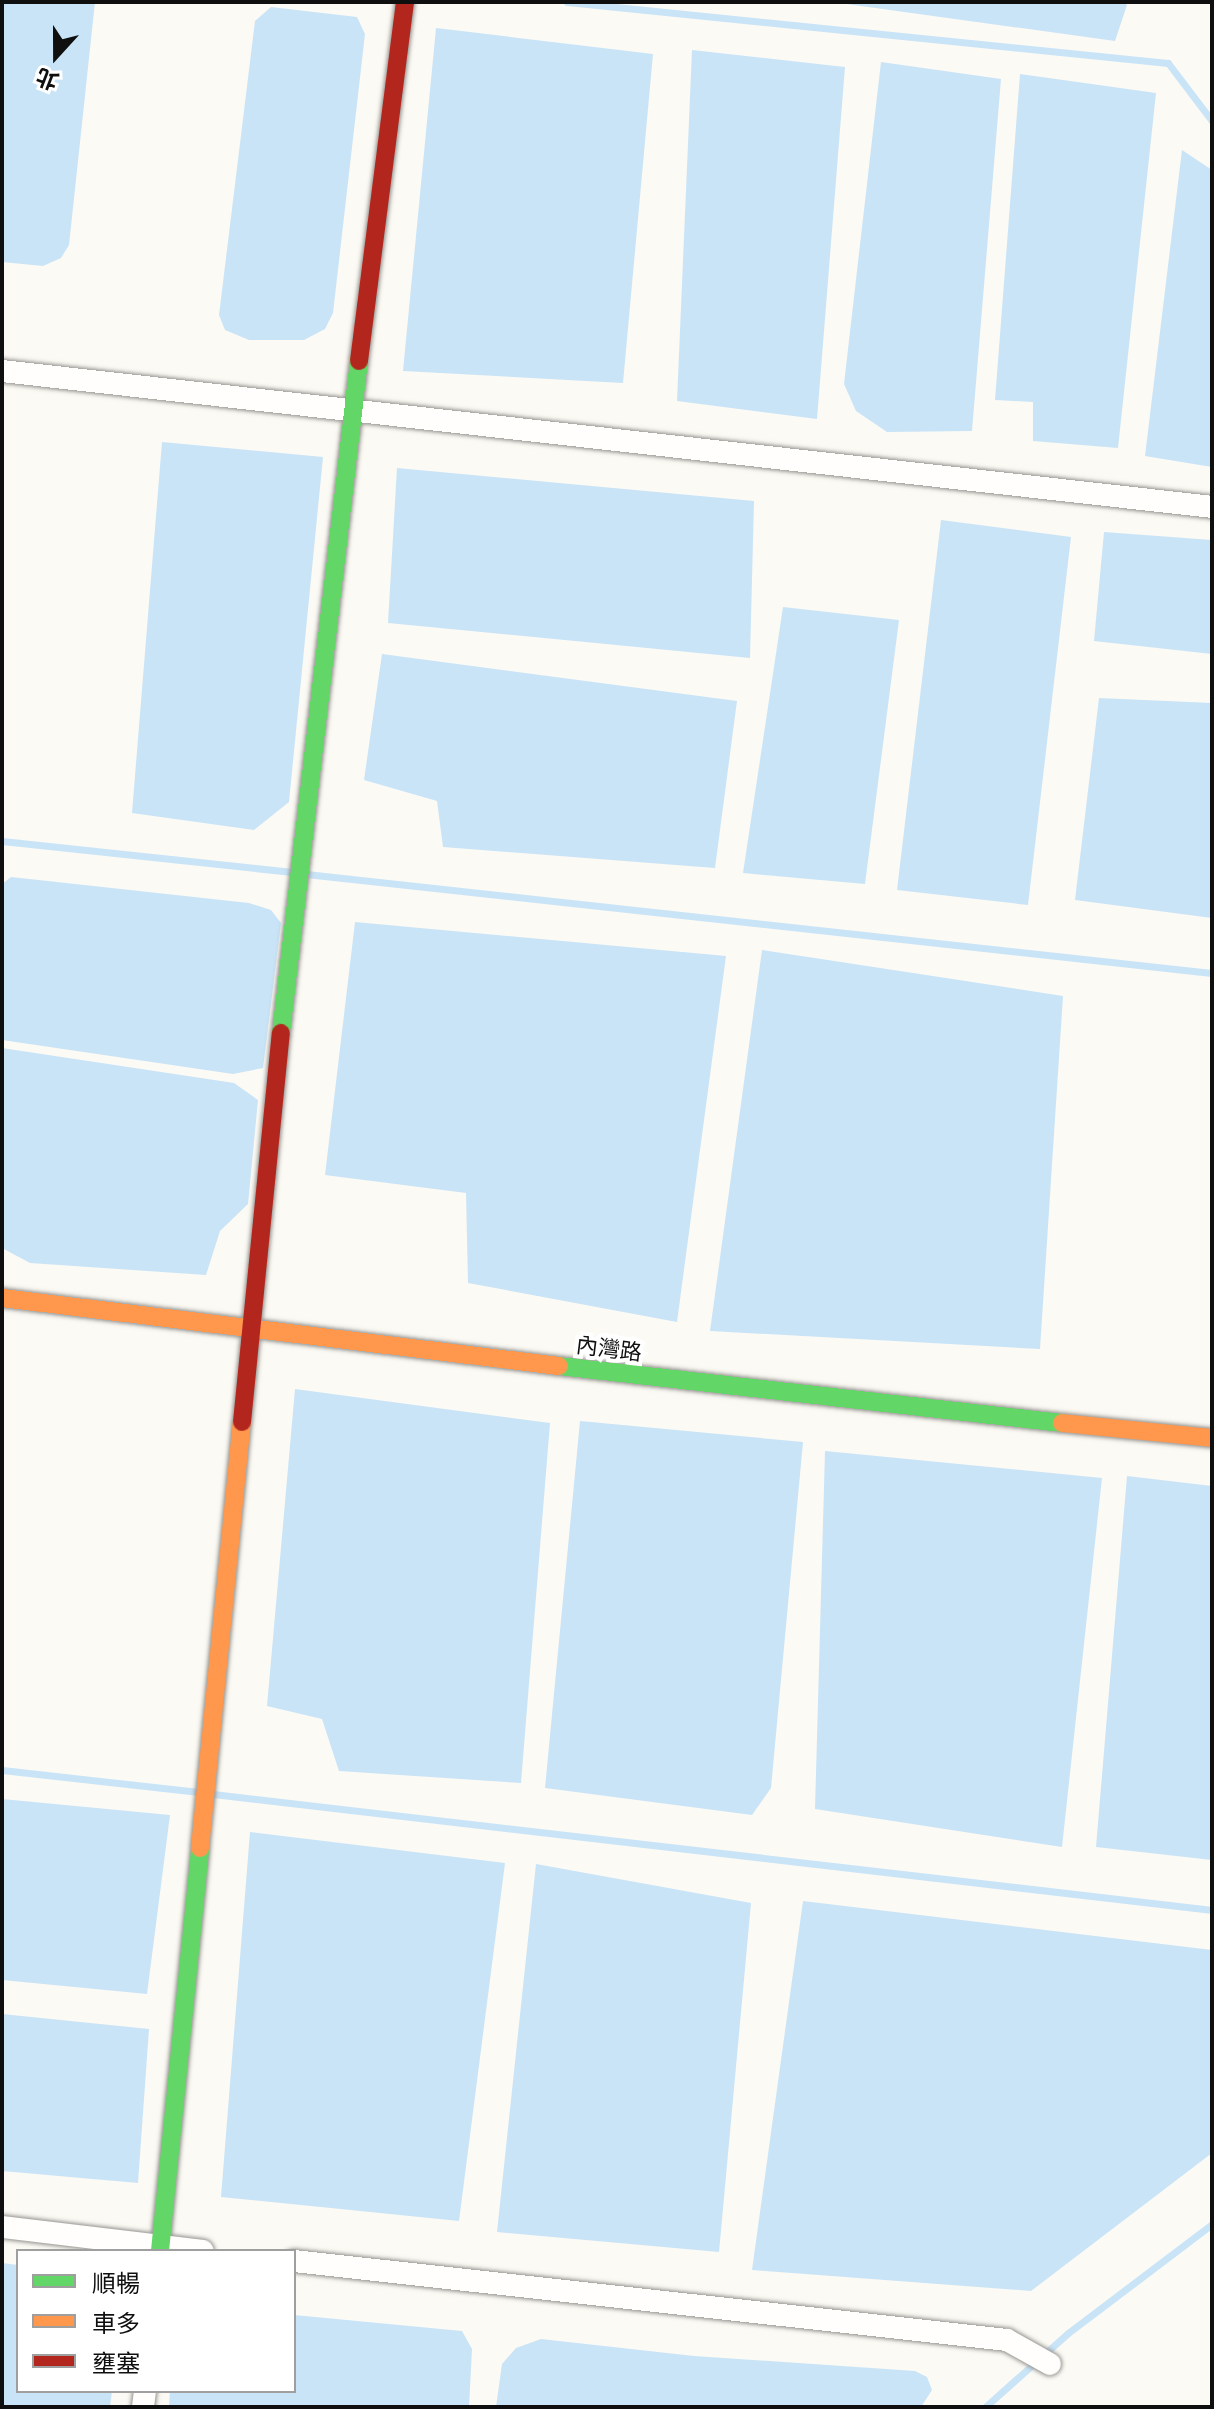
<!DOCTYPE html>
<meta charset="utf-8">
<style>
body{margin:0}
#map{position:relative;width:1214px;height:2409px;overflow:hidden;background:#fcfaf4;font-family:Bitter,"Noto Sans TC",serif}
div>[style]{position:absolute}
.water>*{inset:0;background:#c9e4f7}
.stream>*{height:7px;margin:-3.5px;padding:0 3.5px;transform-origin:3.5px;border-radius:3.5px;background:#c9e4f7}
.roads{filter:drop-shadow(0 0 2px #969592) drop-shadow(0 0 2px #969592)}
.street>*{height:22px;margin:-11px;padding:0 11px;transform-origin:11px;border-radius:11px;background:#fffefd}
.fast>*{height:18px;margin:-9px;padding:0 9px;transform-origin:9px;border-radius:9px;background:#63d668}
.slow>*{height:18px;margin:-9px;padding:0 9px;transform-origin:9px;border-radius:9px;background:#ff974d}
.jam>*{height:18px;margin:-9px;padding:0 9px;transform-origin:9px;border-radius:9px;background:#b3261e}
span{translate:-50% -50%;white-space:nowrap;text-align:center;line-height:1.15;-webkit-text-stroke:8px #fff;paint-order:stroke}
.street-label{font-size:22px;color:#0f0f0f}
.frame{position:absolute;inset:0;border:4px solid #0f0f0f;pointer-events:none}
.legend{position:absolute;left:16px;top:2249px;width:280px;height:144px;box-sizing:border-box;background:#fff;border:2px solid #9f9f9f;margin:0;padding:10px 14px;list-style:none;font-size:24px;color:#0f0f0f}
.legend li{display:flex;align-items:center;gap:16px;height:40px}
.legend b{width:40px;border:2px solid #9f9f9f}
.north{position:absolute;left:16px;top:16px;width:80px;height:80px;-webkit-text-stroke:6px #fff;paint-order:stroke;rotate:201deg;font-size:22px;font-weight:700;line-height:32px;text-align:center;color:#0f0f0f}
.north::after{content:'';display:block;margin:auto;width:28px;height:36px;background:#0f0f0f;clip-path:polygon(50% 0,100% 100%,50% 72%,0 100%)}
</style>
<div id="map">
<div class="water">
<div style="clip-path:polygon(2px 2px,95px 2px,69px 245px,61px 258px,43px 266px,2px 262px)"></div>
<div style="clip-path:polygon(832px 2px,1124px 2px,1127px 5px,1115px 41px)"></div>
<div style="clip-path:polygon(271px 7px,357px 17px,365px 34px,333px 313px,325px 329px,304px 340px,249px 340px,225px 330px,219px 315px,255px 21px)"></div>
<div style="clip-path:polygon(436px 28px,653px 54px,623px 383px,403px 371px)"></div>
<div style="clip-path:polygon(692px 50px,845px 67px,817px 419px,677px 401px)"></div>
<div style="clip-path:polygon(881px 62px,1001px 79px,972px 431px,887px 432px,856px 411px,844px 384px)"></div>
<div style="clip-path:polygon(1020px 74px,1156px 93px,1118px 448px,1033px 441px,1033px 402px,995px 400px)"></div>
<div style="clip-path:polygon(1182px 150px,1212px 170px,1212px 467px,1145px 456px)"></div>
<div style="clip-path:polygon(162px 442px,323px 457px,289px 802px,254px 830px,132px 813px)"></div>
<div style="clip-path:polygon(397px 468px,754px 501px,750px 658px,388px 623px)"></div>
<div style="clip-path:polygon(941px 520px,1071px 537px,1028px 905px,897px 890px)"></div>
<div style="clip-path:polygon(1104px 532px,1212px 540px,1212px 654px,1094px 641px)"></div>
<div style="clip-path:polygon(783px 607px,899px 620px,865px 884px,743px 873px)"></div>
<div style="clip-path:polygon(382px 654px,737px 701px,715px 868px,443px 847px,437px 801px,364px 780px)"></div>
<div style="clip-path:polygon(1099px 698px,1212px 703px,1212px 918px,1075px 900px)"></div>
<div style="clip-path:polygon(11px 877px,249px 903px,271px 910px,281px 923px,263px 1068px,233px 1074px,2px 1040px,2px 884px)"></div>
<div style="clip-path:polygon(355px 922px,726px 956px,677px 1322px,468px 1283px,466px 1193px,325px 1175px)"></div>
<div style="clip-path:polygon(762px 950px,1063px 996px,1040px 1349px,710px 1331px)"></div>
<div style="clip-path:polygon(2px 1048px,234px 1083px,258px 1100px,248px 1204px,220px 1231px,206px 1275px,30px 1263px,2px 1248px)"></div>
<div style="clip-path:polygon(295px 1389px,550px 1423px,521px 1783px,339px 1771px,322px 1719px,267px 1706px)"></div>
<div style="clip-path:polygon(580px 1421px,803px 1442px,771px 1788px,752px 1815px,545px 1788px)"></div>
<div style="clip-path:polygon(825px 1451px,1102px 1478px,1062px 1847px,815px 1809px)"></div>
<div style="clip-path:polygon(1127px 1476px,1212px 1486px,1212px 1860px,1096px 1847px)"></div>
<div style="clip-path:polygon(2px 1799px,170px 1815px,147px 1994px,2px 1980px)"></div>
<div style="clip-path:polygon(250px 1832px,505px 1863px,459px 2221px,221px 2197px)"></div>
<div style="clip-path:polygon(536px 1864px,751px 1903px,719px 2252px,497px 2232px)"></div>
<div style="clip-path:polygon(803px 1901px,1212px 1950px,1212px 2153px,1031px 2291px,752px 2270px)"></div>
<div style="clip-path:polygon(2px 2014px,149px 2029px,138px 2183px,2px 2171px)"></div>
<div style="clip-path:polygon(2px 2263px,18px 2265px,18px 2391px,112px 2391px,110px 2407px,2px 2407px)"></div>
<div style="clip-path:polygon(294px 2315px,462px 2331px,472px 2349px,469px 2407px,169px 2407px,170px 2391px,294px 2391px)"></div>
<div style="clip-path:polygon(541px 2339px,694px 2356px,915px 2371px,927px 2377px,932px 2390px,921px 2407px,496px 2407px,502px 2364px,516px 2348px)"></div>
</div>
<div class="stream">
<div style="left:567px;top:2px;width:604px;rotate:5.8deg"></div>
<div style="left:1168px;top:63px;width:73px;rotate:52.8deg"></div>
<div style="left:2px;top:841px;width:290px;rotate:6.1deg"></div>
<div style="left:306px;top:874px;width:911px;rotate:6.24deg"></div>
<div style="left:2px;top:1770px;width:196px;rotate:6.4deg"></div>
<div style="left:213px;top:1794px;width:1006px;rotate:6.62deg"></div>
<div style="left:985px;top:2407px;width:111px;rotate:-41.7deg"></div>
<div style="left:1068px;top:2333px;width:181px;rotate:-37.1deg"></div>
</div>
<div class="roads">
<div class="street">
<div style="left:2px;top:371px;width:1218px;rotate:6.41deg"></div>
<div style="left:2px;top:2227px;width:202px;rotate:6.8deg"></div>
<div style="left:294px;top:2261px;width:717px;rotate:6.32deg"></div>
<div style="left:1007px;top:2340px;width:49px;rotate:29.2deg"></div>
<div style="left:143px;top:2407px;width:16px;rotate:-83deg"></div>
</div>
<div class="fast">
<div style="left:281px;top:1033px;width:677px;rotate:-83.38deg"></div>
<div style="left:559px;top:1366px;width:506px;rotate:6.47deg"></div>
<div style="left:160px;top:2251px;width:405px;rotate:-84.3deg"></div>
</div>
<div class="slow">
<div style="left:2px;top:1298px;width:561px;rotate:6.96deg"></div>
<div style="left:1062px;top:1423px;width:151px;rotate:5.7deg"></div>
<div style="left:200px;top:1848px;width:428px;rotate:-84.4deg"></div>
</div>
<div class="jam">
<div style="left:359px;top:361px;width:362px;rotate:-82.7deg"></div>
<div style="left:242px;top:1422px;width:391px;rotate:-84.3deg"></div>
</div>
</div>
<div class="street-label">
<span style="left:609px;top:1349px;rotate:7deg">內灣路</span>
</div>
<div class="frame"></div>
<ul class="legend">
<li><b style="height:10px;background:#63d668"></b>順暢</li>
<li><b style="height:10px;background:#ff974d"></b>車多</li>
<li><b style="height:10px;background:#b3261e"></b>壅塞</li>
</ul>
<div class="north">北</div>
</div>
